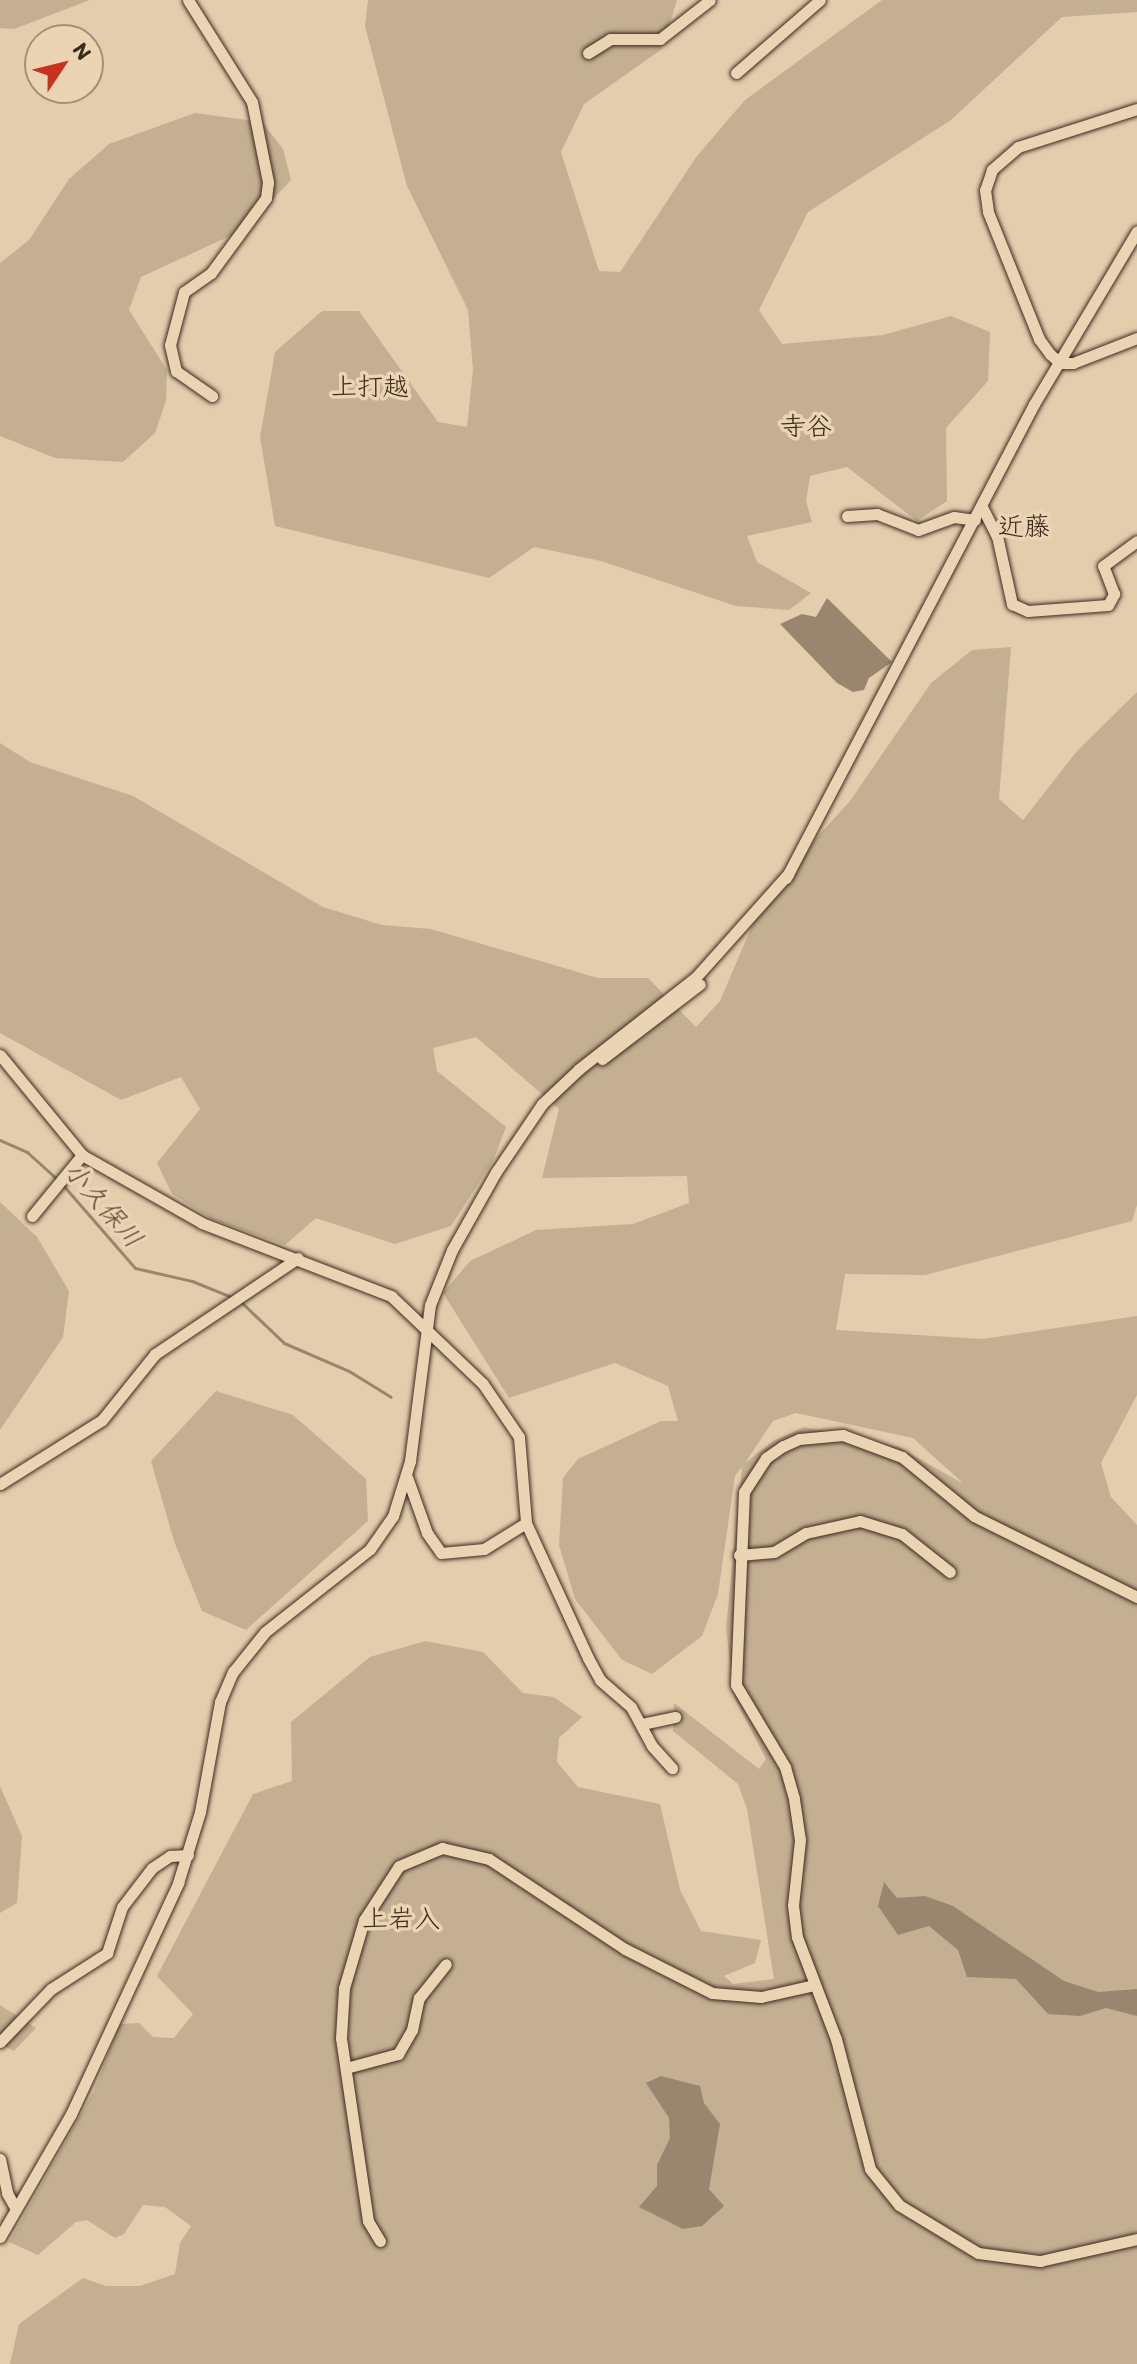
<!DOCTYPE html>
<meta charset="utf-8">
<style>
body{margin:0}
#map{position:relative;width:1137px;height:2364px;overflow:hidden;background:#e3cdad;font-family:Itim,"Klee One",sans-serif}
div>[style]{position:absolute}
.green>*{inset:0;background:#c4af93}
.water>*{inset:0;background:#9a866e}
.stream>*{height:3px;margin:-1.5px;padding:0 1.5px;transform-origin:1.5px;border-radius:1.5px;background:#9a866e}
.roads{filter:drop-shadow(0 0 2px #3b2a1e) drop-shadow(0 0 2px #3b2a1e)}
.minor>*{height:11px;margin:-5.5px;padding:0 5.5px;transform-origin:5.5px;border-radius:5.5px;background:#ead4b3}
span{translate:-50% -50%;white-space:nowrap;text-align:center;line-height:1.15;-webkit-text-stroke:7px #ead4b3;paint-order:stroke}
.neighbourhood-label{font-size:26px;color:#3b2a1e}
.water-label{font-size:26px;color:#534132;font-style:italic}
.north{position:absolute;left:24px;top:24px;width:80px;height:80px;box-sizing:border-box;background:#ead4b3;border:2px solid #a49077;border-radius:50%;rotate:55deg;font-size:22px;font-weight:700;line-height:32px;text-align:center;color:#3b2a1e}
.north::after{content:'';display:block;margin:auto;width:28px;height:36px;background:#c8321e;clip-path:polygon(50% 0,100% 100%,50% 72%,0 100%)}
</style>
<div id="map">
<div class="green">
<div style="clip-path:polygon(0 0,90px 0,14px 29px,0 28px)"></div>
<div style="clip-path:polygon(368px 0,677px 0,662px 49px,584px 104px,561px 152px,599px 271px,620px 272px,697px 156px,745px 100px,882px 0,1137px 0,1137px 12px,1062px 17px,951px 120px,808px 212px,759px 310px,782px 344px,883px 335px,951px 316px,990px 332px,988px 381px,946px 428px,947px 501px,917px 521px,847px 467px,810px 476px,806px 501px,812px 522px,747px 536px,757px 562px,811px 593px,789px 610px,736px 606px,601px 561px,534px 547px,489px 578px,275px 526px,260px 437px,275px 352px,322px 311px,359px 311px,438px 422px,467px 427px,473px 370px,468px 310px,407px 186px,365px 26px)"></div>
<div style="clip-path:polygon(195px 113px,262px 122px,283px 149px,291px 180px,245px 229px,141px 277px,129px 310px,167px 370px,166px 401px,155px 433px,123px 462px,55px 458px,0 436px,0 263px,29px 240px,69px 179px,109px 144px)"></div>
<div style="clip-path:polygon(evenodd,1011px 647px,999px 799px,1023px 820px,1077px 751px,1137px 692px,1137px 1205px,1132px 1221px,925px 1275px,845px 1274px,836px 1330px,983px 1339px,1137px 1316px,1137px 1395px,1101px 1463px,1111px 1497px,1137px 1525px,1137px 2364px,10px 2364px,19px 2324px,83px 2278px,106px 2286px,140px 2286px,175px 2274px,180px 2243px,191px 2226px,165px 2207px,143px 2205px,124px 2234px,115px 2238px,87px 2220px,76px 2222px,38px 2255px,9px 2242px,94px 2091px,120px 2024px,139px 2023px,153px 2037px,174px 2038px,193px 2014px,157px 1976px,253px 1794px,292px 1781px,291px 1722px,370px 1657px,425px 1641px,483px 1652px,523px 1693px,554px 1697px,582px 1717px,559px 1738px,557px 1762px,578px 1787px,660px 1804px,680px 1890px,701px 1931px,761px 1940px,755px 1963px,724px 1976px,733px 1984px,774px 1979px,747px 1809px,738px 1784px,673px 1731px,674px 1703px,759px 1769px,766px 1759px,734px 1697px,726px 1628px,742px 1467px,735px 1476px,718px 1594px,702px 1636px,652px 1674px,622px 1660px,575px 1599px,559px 1545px,563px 1478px,578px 1459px,661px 1421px,678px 1421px,668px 1386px,615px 1363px,509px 1398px,443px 1293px,470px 1261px,536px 1230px,633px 1224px,689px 1203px,687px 1176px,542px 1178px,559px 1109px,476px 1037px,433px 1048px,437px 1071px,506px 1127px,493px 1161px,451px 1226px,395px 1244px,316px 1218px,285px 1245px,212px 1219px,172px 1194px,157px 1163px,200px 1109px,181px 1077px,121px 1100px,0 1033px,0 743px,30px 762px,133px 796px,323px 907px,382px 925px,431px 929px,598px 978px,648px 978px,696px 1027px,720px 1001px,766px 893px,850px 801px,931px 683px,972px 650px,1011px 647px,796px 1413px,913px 1438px,964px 1484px,898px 1447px,804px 1427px,773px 1441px,745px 1463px,773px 1421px,796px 1413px)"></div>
<div style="clip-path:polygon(0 1202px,37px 1237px,69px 1291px,63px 1337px,0 1430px)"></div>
<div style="clip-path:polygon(216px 1391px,293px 1415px,366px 1479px,368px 1521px,246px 1630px,202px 1611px,174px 1541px,151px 1461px)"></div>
<div style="clip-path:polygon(0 1786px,22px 1836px,17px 1903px,0 1913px)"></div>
<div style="clip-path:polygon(0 2005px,36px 2028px,14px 2051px,0 2044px)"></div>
</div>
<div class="water">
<div style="clip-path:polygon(827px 598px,892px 662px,869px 678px,864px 690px,853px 692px,837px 683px,780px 624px,802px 614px,816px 617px)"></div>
<div style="clip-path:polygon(884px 1882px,897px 1898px,925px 1896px,953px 1906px,1064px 1981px,1098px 1992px,1137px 1989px,1137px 2016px,1106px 2008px,1080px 2016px,1048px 2014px,1016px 1979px,967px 1977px,958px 1950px,929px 1926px,898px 1935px,878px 1906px)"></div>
<div style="clip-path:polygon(661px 2076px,700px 2086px,704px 2103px,720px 2124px,709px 2189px,724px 2206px,702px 2226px,683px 2229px,639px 2207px,657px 2186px,657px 2165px,670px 2138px,669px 2118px,646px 2083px)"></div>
</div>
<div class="stream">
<div style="left:0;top:1140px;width:30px;rotate:24deg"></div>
<div style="left:27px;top:1152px;width:40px;rotate:42deg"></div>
<div style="left:62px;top:1184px;width:111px;rotate:49deg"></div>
<div style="left:135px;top:1268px;width:58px;rotate:12.8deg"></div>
<div style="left:192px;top:1281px;width:45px;rotate:22deg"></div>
<div style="left:241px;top:1302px;width:59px;rotate:43.6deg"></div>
<div style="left:284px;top:1343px;width:71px;rotate:23.3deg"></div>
<div style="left:349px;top:1371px;width:49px;rotate:31.8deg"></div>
</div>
<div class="roads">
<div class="minor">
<div style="left:188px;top:0;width:120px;rotate:57.9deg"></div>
<div style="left:252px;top:102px;width:82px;rotate:78.7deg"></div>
<div style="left:268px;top:182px;width:16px;rotate:97deg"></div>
<div style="left:266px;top:198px;width:93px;rotate:126.3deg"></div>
<div style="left:211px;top:273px;width:33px;rotate:145deg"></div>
<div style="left:184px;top:292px;width:55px;rotate:104.8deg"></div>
<div style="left:170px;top:345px;width:27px;rotate:77deg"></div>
<div style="left:176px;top:371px;width:44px;rotate:34.8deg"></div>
<div style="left:588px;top:53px;width:26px;rotate:-32deg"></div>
<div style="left:610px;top:39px;width:50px"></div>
<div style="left:660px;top:39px;width:63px;rotate:-38deg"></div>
<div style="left:736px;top:73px;width:111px;rotate:-41deg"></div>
<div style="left:1137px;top:109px;width:125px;rotate:162.3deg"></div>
<div style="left:1018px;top:147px;width:35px;rotate:139deg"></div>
<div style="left:992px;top:170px;width:21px;rotate:109deg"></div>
<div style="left:985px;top:190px;width:22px;rotate:82deg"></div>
<div style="left:988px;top:212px;width:137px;rotate:68.1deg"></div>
<div style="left:1039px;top:339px;width:19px;rotate:54deg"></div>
<div style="left:1050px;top:354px;width:13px;rotate:42deg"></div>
<div style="left:1060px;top:363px;width:13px"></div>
<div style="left:1073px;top:363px;width:69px;rotate:-21.3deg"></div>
<div style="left:982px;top:507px;width:33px;rotate:63deg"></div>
<div style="left:997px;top:536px;width:70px;rotate:77.6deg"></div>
<div style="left:1012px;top:604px;width:17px;rotate:24deg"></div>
<div style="left:1028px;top:611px;width:80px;rotate:-4.3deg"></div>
<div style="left:1108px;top:605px;width:13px;rotate:-61deg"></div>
<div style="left:1114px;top:594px;width:30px;rotate:-111deg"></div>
<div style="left:1103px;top:566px;width:42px;rotate:-36.3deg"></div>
<div style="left:847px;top:516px;width:30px;rotate:-4deg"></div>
<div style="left:877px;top:514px;width:44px;rotate:21.3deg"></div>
<div style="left:918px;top:530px;width:38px;rotate:-20deg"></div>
<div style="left:954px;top:517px;width:21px;rotate:8deg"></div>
<div style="left:786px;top:878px;width:535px;rotate:-62.38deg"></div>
<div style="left:1034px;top:404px;width:201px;rotate:-59.2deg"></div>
<div style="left:0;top:1055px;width:129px;rotate:50.6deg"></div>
<div style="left:82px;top:1155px;width:138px;rotate:29.5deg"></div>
<div style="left:202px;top:1223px;width:203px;rotate:21.1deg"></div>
<div style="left:391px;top:1296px;width:127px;rotate:43.7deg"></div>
<div style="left:483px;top:1384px;width:64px;rotate:55.8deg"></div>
<div style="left:519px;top:1437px;width:86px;rotate:85.3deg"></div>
<div style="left:526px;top:1523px;width:149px;rotate:65.3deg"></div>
<div style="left:588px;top:1658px;width:25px;rotate:61deg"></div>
<div style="left:600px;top:1680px;width:41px;rotate:41.1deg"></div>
<div style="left:631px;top:1707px;width:44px;rotate:61.7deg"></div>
<div style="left:652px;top:1746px;width:30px;rotate:48deg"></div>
<div style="left:602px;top:1059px;width:123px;rotate:-37.4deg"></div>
<div style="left:32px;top:1216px;width:79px;rotate:-50.7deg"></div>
<div style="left:407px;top:1477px;width:59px;rotate:70.3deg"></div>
<div style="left:427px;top:1533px;width:24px;rotate:55deg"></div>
<div style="left:441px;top:1553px;width:43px;rotate:-5.3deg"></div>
<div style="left:484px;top:1549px;width:49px;rotate:-31.8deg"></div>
<div style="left:0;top:1484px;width:120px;rotate:-32.1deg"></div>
<div style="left:102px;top:1420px;width:85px;rotate:-51.2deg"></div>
<div style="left:155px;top:1354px;width:172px;rotate:-33.9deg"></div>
<div style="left:739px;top:1555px;width:35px;rotate:-5deg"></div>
<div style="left:774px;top:1552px;width:37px;rotate:-31deg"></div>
<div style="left:806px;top:1533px;width:55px;rotate:-12.5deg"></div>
<div style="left:860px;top:1521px;width:44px;rotate:17.2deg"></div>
<div style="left:902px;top:1534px;width:61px;rotate:38.4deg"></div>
<div style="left:1137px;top:1597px;width:182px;rotate:-153.6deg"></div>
<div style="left:974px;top:1516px;width:93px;rotate:-140.7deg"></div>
<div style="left:902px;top:1457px;width:63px;rotate:-159.6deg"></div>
<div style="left:843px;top:1435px;width:44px;rotate:174.8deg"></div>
<div style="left:799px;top:1439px;width:17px;rotate:156deg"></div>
<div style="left:783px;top:1446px;width:21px;rotate:145deg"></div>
<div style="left:766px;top:1458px;width:40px;rotate:122.9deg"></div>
<div style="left:744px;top:1492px;width:193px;rotate:92.4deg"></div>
<div style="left:736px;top:1685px;width:96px;rotate:59.1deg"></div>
<div style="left:785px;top:1767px;width:33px;rotate:74deg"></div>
<div style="left:794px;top:1799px;width:41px;rotate:81.7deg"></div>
<div style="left:800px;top:1840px;width:65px;rotate:96.1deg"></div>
<div style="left:793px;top:1905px;width:32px;rotate:83deg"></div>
<div style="left:797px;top:1937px;width:109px;rotate:69.1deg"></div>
<div style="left:836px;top:2039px;width:134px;rotate:75.3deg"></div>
<div style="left:870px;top:2169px;width:46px;rotate:51.1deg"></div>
<div style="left:899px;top:2205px;width:92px;rotate:31.3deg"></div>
<div style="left:978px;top:2253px;width:63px;rotate:7.4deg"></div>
<div style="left:1040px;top:2261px;width:99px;rotate:-12.8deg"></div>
<div style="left:642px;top:1724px;width:34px;rotate:-12deg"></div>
<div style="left:0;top:2042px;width:74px;rotate:-46.1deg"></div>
<div style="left:51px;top:1989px;width:67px;rotate:-32.7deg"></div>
<div style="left:107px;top:1953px;width:48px;rotate:-71.9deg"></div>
<div style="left:122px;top:1907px;width:49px;rotate:-52.4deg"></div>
<div style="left:152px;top:1868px;width:22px;rotate:-34deg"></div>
<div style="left:170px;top:1856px;width:18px;rotate:-3deg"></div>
<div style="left:346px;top:2068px;width:54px;rotate:-15.1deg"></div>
<div style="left:398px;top:2054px;width:28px;rotate:-60deg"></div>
<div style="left:412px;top:2030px;width:33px;rotate:-78deg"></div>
<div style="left:419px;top:1998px;width:43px;rotate:-51.5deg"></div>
<div style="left:0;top:2159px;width:35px;rotate:78deg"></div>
<div style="left:7px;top:2193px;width:18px;rotate:61deg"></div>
<div style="left:0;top:2237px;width:142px;rotate:-60deg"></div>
<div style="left:71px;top:2114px;width:255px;rotate:-65.1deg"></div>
<div style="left:178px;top:1883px;width:74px;rotate:-72.8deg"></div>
<div style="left:200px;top:1812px;width:112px;rotate:-79.7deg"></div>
<div style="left:220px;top:1702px;width:33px;rotate:-67deg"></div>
<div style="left:233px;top:1672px;width:51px;rotate:-51.3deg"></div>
<div style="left:265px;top:1632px;width:134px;rotate:-38.3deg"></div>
<div style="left:370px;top:1549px;width:40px;rotate:-55.1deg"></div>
<div style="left:393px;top:1516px;width:58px;rotate:-72.8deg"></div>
<div style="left:410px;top:1461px;width:157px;rotate:-82.7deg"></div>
<div style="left:430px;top:1305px;width:59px;rotate:-68.2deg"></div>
<div style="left:452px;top:1250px;width:90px;rotate:-60.6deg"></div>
<div style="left:496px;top:1172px;width:82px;rotate:-55.9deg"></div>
<div style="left:542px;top:1104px;width:51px;rotate:-43.4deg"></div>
<div style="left:579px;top:1069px;width:149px;rotate:-38.2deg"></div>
<div style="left:696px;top:977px;width:138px;rotate:-48.2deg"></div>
<div style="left:380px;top:2241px;width:23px;rotate:-121deg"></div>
<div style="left:368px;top:2221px;width:185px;rotate:-98.4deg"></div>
<div style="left:341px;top:2038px;width:50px;rotate:-86.6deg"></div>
<div style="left:344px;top:1988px;width:71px;rotate:-73.6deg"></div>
<div style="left:364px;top:1920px;width:64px;rotate:-57.1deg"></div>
<div style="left:399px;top:1866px;width:47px;rotate:-22.7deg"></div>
<div style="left:442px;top:1848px;width:48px;rotate:13.2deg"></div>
<div style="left:489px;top:1859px;width:163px;rotate:33.5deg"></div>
<div style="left:625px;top:1949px;width:97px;rotate:26.8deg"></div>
<div style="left:712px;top:1993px;width:49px;rotate:4.7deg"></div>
<div style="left:761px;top:1997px;width:54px;rotate:-12.8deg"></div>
</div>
</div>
<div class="neighbourhood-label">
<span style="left:370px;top:387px">上打越</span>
<span style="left:806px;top:427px">寺谷</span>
<span style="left:1024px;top:527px">近藤</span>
<span style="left:401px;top:1919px">上岩入</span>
</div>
<div class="water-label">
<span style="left:103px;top:1205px;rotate:49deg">小久保川</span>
</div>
<div class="north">N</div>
</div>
